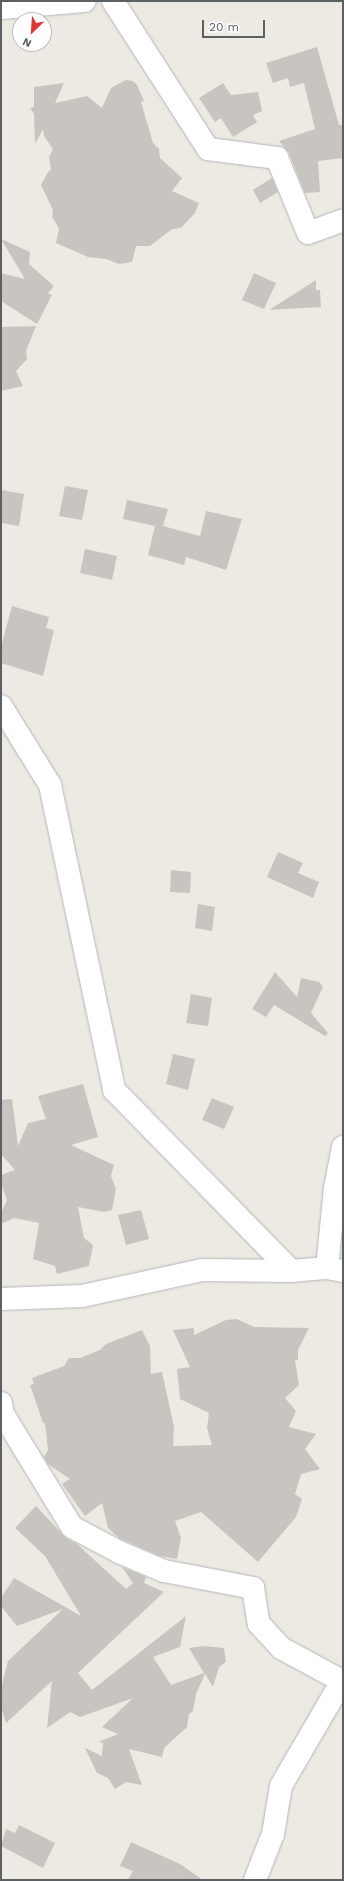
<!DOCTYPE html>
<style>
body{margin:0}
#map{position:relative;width:344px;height:1881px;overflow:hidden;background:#edeae3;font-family:"Work Sans",sans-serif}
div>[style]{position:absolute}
.building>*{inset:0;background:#c8c5c0}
.roads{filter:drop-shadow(0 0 1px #b4b6ba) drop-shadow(0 0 1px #b4b6ba)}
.street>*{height:22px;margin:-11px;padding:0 11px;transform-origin:11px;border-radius:11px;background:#fff}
span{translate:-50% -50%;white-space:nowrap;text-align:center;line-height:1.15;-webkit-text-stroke:3px #fff;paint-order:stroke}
.frame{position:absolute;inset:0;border:2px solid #5b6063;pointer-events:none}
.north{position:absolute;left:12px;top:12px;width:40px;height:40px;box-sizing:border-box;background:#fff;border:1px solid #bdbfc1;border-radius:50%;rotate:205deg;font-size:11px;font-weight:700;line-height:16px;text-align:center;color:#5b6063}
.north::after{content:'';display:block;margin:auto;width:14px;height:18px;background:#e13639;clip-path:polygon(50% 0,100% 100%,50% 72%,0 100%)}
.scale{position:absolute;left:202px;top:20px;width:63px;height:18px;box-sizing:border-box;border:2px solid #5b6063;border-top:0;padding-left:5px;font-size:12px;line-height:14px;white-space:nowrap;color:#5b6063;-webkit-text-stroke:3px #fff;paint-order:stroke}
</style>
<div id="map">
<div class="building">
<div style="clip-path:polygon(317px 47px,339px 125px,342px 125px,343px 158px,318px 161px,320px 192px,305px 193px,289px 153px,279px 141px,315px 129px,304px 83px,290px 87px,288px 78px,273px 83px,266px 63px)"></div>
<div style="clip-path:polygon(126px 80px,133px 81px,137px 85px,144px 101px,141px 102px,153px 143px,159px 149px,160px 158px,182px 178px,172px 191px,199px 203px,195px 213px,181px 228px,172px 229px,150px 246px,136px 246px,132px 262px,119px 264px,106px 259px,88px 257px,56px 243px,59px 228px,52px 217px,53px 210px,41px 185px,48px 172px,51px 170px,49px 157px,53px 149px,44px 136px,43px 129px,35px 144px,34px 114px,30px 108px,34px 107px,34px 87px,64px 83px,55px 103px,87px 96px,102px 108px,111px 88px)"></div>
<div style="clip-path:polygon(223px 83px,231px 95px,258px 92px,262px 111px,253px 115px,257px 122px,233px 137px,221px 118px,215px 122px,199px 98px)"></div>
<div style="clip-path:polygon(272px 178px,278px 192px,260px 203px,253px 190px)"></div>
<div style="clip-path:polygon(1px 239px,30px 252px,29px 264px,54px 286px,48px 293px,52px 295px,37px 324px,1px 301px,1px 273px,25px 279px)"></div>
<div style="clip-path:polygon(254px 273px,276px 283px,264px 309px,242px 300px)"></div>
<div style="clip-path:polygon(316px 280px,316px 290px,320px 290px,321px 307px,269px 310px)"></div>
<div style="clip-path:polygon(36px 326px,26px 351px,27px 359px,16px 371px,23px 386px,1px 391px,1px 327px)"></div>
<div style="clip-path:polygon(65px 486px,88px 490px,82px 520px,59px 516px)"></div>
<div style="clip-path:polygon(1px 490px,24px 494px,19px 526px,1px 523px)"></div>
<div style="clip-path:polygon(127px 500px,168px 509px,163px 526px,200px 536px,206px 511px,242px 519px,226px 570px,186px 557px,184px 565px,148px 555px,155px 526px,123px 519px)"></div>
<div style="clip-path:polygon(85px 549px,117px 556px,112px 580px,80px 573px)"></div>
<div style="clip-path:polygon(12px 606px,49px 617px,46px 628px,54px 630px,43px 676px,1px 663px,1px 647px)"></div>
<div style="clip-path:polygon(278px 852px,303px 863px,298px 873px,319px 882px,313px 898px,267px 877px)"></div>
<div style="clip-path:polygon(171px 870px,191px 872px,190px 893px,170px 892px)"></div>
<div style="clip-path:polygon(198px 904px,215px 907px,212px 931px,195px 928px)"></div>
<div style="clip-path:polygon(275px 972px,297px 997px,301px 978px,319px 982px,323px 987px,311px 1013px,328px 1033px,325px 1036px,274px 1005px,266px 1017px,252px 1009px)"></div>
<div style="clip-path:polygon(191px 994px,212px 998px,208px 1026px,186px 1023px)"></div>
<div style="clip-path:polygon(173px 1054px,195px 1059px,188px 1090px,166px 1084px)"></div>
<div style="clip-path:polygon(83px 1084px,98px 1137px,71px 1145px,114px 1165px,111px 1176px,116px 1189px,112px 1210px,104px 1212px,78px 1207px,84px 1238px,93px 1245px,89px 1266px,57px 1274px,55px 1266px,33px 1259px,39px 1223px,14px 1218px,1px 1224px,1px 1213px,7px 1200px,1px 1184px,1px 1175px,15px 1170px,1px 1154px,1px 1100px,12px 1099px,18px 1146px,28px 1123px,46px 1119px,38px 1096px)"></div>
<div style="clip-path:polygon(212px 1098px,234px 1107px,224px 1129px,202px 1120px)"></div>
<div style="clip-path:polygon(141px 1210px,149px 1239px,126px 1245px,118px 1215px)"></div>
<div style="clip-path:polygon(237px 1319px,254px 1327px,309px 1328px,298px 1350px,298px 1360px,295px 1360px,299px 1385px,285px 1398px,296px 1411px,289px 1427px,316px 1434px,305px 1449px,320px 1469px,301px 1474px,295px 1494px,302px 1499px,296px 1517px,258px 1562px,201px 1512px,175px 1521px,181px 1538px,177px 1559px,160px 1556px,119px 1538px,108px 1528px,102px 1503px,85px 1516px,62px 1484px,70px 1479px,48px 1464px,44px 1457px,48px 1450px,45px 1423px,43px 1423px,30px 1385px,34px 1384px,32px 1378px,64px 1366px,69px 1358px,80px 1358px,100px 1350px,106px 1344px,142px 1330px,150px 1346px,151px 1374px,162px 1372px,174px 1427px,173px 1446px,212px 1445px,207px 1428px,209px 1413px,180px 1399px,177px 1369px,190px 1367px,173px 1330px,194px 1328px,194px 1335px,226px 1320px)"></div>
<div style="clip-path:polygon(36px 1506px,66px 1538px,77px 1544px,126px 1589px,133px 1583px,122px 1567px,146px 1577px,144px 1583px,164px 1592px,78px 1673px,92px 1690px,186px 1616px,180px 1647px,153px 1657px,171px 1685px,204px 1673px,189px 1648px,204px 1646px,224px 1648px,226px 1662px,219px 1667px,213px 1687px,205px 1674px,196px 1694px,193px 1711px,189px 1714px,187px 1727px,164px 1748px,162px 1757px,129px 1749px,142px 1785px,126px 1782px,115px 1789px,108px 1778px,97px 1773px,85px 1748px,102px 1756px,103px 1743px,98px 1742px,118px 1734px,102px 1727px,133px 1698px,80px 1717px,70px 1712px,47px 1728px,52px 1681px,6px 1723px,1px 1707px,1px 1689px,8px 1661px,63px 1609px,17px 1626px,1px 1606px,1px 1598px,14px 1578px,81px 1616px,45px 1556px,15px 1528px)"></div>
<div style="clip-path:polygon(19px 1825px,55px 1843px,43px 1868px,1px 1846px,6px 1829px,15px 1833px)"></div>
<div style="clip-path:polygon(131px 1842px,180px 1864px,203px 1880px,128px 1880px,133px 1871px,120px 1866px)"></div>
</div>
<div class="roads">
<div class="street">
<div style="left:113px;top:1px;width:176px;rotate:57.3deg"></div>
<div style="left:208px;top:149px;width:70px;rotate:7.4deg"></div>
<div style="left:277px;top:158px;width:81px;rotate:67.5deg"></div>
<div style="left:308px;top:233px;width:37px;rotate:-20deg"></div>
<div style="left:1px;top:8px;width:84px;rotate:-4.8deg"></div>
<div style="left:1px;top:706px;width:93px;rotate:58.2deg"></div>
<div style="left:50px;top:785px;width:312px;rotate:78.1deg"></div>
<div style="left:114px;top:1090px;width:253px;rotate:45.6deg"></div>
<div style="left:327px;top:1268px;width:80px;rotate:-84.3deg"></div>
<div style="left:335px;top:1188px;width:42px;rotate:-79deg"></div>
<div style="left:1px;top:1299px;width:81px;rotate:-2.1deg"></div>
<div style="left:82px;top:1296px;width:123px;rotate:-12.2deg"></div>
<div style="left:202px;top:1270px;width:89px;rotate:0.6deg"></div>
<div style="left:291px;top:1271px;width:36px;rotate:-5deg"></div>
<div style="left:327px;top:1268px;width:16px;rotate:11deg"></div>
<div style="left:1px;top:1403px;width:11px;rotate:80deg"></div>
<div style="left:3px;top:1414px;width:132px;rotate:58.6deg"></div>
<div style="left:72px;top:1527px;width:53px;rotate:28deg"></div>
<div style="left:119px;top:1552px;width:49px;rotate:22.9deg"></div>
<div style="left:164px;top:1571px;width:91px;rotate:10.8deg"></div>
<div style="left:253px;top:1588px;width:36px;rotate:81deg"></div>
<div style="left:259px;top:1624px;width:33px;rotate:47deg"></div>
<div style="left:281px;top:1648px;width:69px;rotate:28.4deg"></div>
<div style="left:342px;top:1681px;width:121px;rotate:120.2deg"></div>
<div style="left:281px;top:1786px;width:49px;rotate:99.5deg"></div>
<div style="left:273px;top:1834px;width:49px;rotate:111.4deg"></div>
</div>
</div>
<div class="frame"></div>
<div class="north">N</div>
<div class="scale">20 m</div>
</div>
